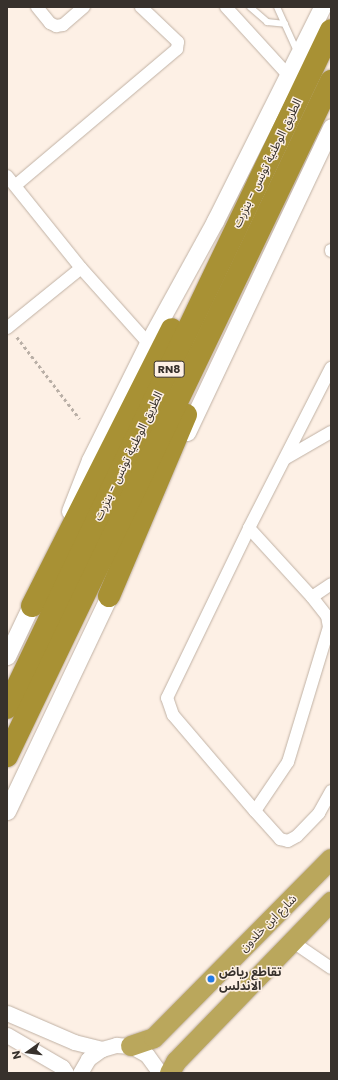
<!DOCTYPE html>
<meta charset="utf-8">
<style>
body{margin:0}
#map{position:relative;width:338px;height:1080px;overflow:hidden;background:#fdf0e5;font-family:Poppins,"Noto Sans Arabic",sans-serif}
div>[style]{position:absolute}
.path>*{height:2.5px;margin-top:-1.25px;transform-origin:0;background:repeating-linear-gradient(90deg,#b9afa6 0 3px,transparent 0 6px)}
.roads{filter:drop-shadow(0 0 1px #c0b1a4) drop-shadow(0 0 1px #c0b1a4)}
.service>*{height:6px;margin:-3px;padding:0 3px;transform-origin:3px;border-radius:3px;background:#fff}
.minor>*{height:12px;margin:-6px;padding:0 6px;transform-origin:6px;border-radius:6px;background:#fff}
.tertiary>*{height:15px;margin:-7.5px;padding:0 7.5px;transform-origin:7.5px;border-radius:7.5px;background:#fff}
.secondary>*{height:17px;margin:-8.5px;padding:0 8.5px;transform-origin:8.5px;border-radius:8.5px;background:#fff}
.trunk>*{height:20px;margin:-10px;padding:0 10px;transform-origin:10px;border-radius:10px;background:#baa75c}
.motorway>*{height:22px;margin:-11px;padding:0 11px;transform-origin:11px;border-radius:11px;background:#a89134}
.dots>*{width:11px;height:11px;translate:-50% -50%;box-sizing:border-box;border:2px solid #fdf0e5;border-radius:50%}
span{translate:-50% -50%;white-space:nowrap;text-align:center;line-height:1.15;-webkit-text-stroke:3px #fdf0e5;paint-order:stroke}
.shield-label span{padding:1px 3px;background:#fdf0e5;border:1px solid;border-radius:3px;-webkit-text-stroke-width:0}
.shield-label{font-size:11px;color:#37312c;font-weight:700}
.street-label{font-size:12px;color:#37312c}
.poi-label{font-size:12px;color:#37312c;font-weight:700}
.left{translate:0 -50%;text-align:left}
.frame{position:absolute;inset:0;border:8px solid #37312c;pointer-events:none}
.north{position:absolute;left:8px;top:1032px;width:40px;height:40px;-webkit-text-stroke:3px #fdf0e5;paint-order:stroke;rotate:256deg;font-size:11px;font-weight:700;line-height:16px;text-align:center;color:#37312c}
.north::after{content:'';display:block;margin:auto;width:14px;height:18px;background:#37312c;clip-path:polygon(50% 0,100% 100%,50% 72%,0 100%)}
</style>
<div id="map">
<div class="path">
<div style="left:17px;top:337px;width:103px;rotate:52.5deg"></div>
</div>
<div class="roads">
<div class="service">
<div style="left:250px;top:7px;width:23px;rotate:41deg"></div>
<div style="left:267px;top:22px;width:18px;rotate:6deg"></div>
<div style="left:277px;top:7px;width:48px;rotate:65.6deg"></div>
</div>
<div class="minor">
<div style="left:37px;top:7px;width:21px;rotate:51deg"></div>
<div style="left:50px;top:23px;width:7px;rotate:27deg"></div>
<div style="left:56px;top:26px;width:7px;rotate:-8deg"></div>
<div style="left:63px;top:25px;width:28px;rotate:-41deg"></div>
<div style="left:226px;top:7px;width:92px;rotate:47.6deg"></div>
<div style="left:7px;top:176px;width:118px;rotate:51.2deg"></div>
<div style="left:81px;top:268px;width:101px;rotate:48.2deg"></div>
<div style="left:16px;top:185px;width:211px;rotate:-40.2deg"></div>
<div style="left:177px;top:49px;width:7px;rotate:-82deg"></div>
<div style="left:178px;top:42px;width:51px;rotate:-136.6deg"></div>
<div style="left:331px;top:250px;width:1px;rotate:90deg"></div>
<div style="left:7px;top:328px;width:95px;rotate:-39deg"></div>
<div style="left:286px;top:458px;width:52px;rotate:-30deg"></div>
<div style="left:249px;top:528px;width:93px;rotate:47.6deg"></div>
<div style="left:312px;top:597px;width:24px;rotate:52deg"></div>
<div style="left:327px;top:616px;width:11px;rotate:80deg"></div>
<div style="left:329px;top:627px;width:141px;rotate:106.9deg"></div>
<div style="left:288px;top:762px;width:59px;rotate:124deg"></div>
<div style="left:255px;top:811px;width:126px;rotate:-130.5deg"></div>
<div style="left:173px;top:715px;width:18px;rotate:-109deg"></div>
<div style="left:167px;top:698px;width:189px;rotate:-64.2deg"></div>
<div style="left:249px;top:528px;width:180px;rotate:-62.9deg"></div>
<div style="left:312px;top:597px;width:23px;rotate:-34deg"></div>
<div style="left:255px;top:811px;width:38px;rotate:48deg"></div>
<div style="left:280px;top:839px;width:8px;rotate:14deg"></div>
<div style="left:288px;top:841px;width:10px;rotate:-29deg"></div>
<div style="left:297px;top:836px;width:32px;rotate:-46deg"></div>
<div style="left:319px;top:813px;width:25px;rotate:-61deg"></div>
<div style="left:293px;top:942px;width:46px;rotate:34.4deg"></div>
</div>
<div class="tertiary">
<div style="left:7px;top:1013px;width:73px;rotate:23.4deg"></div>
<div style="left:74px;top:1042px;width:29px;rotate:14deg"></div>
<div style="left:7px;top:1035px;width:64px;rotate:30.2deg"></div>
<div style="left:62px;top:1067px;width:7px;rotate:56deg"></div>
<div style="left:80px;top:1073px;width:16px;rotate:-60deg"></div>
<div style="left:88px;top:1059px;width:17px;rotate:-36deg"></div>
<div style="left:102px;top:1049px;width:15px;rotate:-16deg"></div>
<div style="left:116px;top:1045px;width:15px;rotate:4deg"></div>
<div style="left:131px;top:1046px;width:18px;rotate:29deg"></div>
<div style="left:147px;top:1055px;width:22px;rotate:54deg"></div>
</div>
<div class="secondary">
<div style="left:187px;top:432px;width:337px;rotate:-64.7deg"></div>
<div style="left:70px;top:511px;width:55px;rotate:-68.6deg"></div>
<div style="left:90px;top:460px;width:131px;rotate:-63.6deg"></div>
<div style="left:148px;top:343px;width:139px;rotate:-61.2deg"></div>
<div style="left:215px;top:221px;width:239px;rotate:-63.4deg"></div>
<div style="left:7px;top:656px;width:68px;rotate:-64.6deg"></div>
<div style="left:7px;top:811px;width:249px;rotate:-64.6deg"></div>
</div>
<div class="trunk">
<div style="left:131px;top:1046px;width:24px;rotate:-19deg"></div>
<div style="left:154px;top:1038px;width:252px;rotate:-45.3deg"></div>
<div style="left:170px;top:1073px;width:13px;rotate:-61deg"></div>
<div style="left:176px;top:1062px;width:223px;rotate:-45.9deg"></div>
</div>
<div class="motorway">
<div style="left:109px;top:596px;width:197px;rotate:-67deg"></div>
<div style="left:32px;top:606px;width:310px;rotate:-63.2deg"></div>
<div style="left:7px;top:708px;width:751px;rotate:-64.46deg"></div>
<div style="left:7px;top:756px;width:749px;rotate:-64.36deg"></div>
</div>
</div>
<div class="dots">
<div style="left:211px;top:979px;background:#237be5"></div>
</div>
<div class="shield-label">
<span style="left:169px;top:369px">RN8</span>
</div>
<div class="street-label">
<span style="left:267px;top:163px;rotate:-64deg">الطريق الوطنية تونس - بنزرت</span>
<span style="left:128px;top:456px;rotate:-64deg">الطريق الوطنية تونس - بنزرت</span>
<span style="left:268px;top:923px;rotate:-45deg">شارع ابن خلدون</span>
</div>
<div class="poi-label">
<span class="left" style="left:219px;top:979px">تقاطع رياض<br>الاندلس</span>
</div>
<div class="frame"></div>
<div class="north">N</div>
</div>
